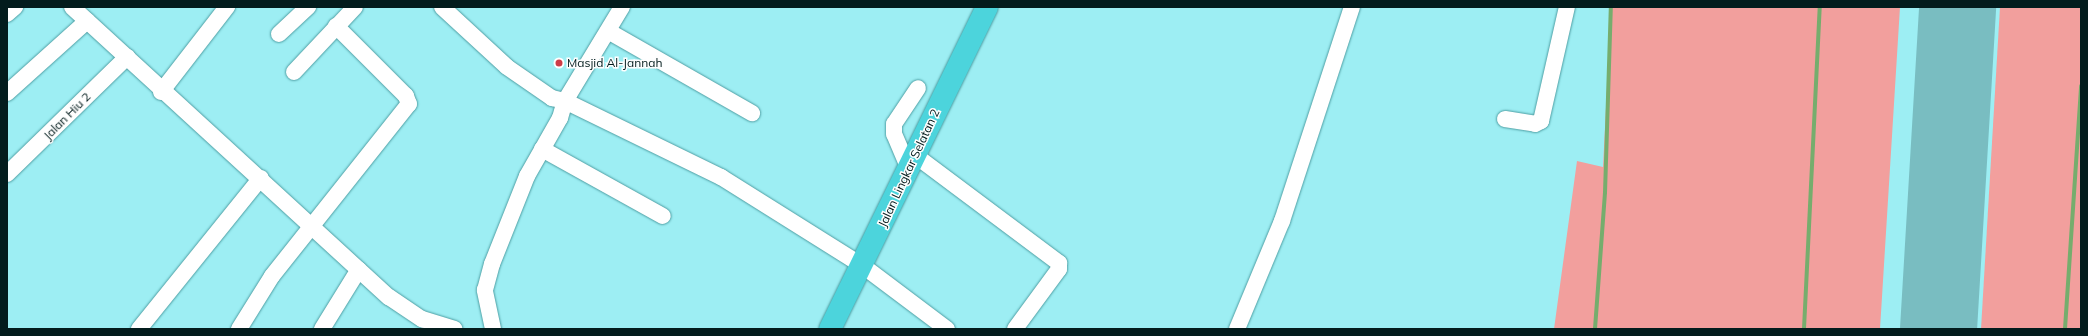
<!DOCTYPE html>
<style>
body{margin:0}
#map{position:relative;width:2088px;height:336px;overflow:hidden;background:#9deef3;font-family:Mulish,sans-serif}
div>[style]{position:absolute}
.green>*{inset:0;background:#f29f9d}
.stream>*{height:3.5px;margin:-1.75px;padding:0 1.75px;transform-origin:1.75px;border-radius:1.75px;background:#76ad6d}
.runway>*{height:77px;margin:-38.5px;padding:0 38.5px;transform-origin:38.5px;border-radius:38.5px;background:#79bdc1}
.roads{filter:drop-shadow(0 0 1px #4e9ea3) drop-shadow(0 0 1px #4e9ea3)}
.minor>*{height:16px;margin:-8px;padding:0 8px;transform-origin:8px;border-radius:8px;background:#fff}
.highway>*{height:22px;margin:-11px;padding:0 11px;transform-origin:11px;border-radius:11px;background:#4cd4dc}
.dots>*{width:11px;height:11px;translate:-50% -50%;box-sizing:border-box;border:2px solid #fefefe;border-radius:50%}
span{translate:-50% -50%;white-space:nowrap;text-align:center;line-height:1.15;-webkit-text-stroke:3px #fefefe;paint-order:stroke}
.poi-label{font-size:12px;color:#031c1d}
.left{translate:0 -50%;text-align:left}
.street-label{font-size:12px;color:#031c1d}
.frame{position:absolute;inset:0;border:8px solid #031c1d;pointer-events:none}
</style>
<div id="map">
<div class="green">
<div style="clip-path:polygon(1611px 7px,1900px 7px,1880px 329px,1554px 329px,1577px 161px,1603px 167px)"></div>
<div style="clip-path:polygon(2000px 7px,2081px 7px,2081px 329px,1981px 329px)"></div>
</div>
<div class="stream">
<div style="left:1595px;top:329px;width:136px;rotate:-85.8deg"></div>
<div style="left:1605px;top:193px;width:186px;rotate:-88.2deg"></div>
<div style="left:1804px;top:329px;width:322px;rotate:-87.2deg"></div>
<div style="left:2065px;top:329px;width:243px;rotate:-86.2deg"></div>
</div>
<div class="runway">
<div style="left:1938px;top:329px;width:323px;rotate:-86.6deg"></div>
</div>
<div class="roads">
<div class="minor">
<div style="left:72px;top:7px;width:430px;rotate:42.5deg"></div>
<div style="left:389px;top:297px;width:40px;rotate:34deg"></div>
<div style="left:422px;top:319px;width:34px;rotate:17deg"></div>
<div style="left:442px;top:7px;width:88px;rotate:42.7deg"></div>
<div style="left:507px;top:67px;width:55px;rotate:34.6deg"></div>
<div style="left:552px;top:98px;width:13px;rotate:13deg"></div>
<div style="left:565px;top:101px;width:110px;rotate:-58.8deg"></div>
<div style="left:7px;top:14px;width:11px;rotate:-41deg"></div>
<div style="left:608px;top:31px;width:166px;rotate:29.7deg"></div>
<div style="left:279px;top:34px;width:40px;rotate:-43deg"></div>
<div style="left:294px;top:72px;width:89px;rotate:-46.8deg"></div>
<div style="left:161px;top:92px;width:108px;rotate:-52.2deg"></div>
<div style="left:7px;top:93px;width:108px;rotate:-42deg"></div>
<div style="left:1505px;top:119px;width:30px;rotate:9deg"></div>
<div style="left:1535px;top:124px;width:7px;rotate:-27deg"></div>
<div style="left:1541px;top:121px;width:117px;rotate:-77.2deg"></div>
<div style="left:542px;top:149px;width:138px;rotate:29deg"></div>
<div style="left:916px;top:156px;width:179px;rotate:36.8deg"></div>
<div style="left:1059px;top:263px;width:6px;rotate:90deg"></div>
<div style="left:1059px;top:269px;width:74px;rotate:126.3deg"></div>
<div style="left:909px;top:169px;width:38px;rotate:-113deg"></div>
<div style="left:894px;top:134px;width:10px;rotate:-90deg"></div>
<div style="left:894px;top:124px;width:43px;rotate:-56.3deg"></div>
<div style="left:7px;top:174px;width:168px;rotate:-44.3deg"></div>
<div style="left:139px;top:329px;width:194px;rotate:-51.1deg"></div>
<div style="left:239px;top:329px;width:62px;rotate:-58.1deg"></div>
<div style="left:272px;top:276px;width:220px;rotate:-51.5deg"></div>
<div style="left:409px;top:104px;width:9px;rotate:-111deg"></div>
<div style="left:406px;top:96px;width:99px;rotate:-135deg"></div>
<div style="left:322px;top:329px;width:70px;rotate:-58.3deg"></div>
<div style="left:493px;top:329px;width:40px;rotate:-102deg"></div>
<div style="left:485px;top:290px;width:27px;rotate:-75deg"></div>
<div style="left:492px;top:264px;width:95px;rotate:-68.3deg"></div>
<div style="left:527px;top:176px;width:67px;rotate:-60.4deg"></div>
<div style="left:560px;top:118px;width:18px;rotate:-74deg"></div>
<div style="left:565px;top:101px;width:174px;rotate:26deg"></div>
<div style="left:721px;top:177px;width:168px;rotate:32.1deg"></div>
<div style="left:863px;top:266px;width:105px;rotate:36.9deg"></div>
<div style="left:1237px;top:329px;width:117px;rotate:-67.4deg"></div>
<div style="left:1282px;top:221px;width:225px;rotate:-71.9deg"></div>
</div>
<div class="highway">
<div style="left:830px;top:329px;width:358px;rotate:-64deg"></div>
</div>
</div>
<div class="dots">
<div style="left:559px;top:63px;background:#cd3d48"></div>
</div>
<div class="poi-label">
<span class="left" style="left:567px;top:63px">Masjid Al-Jannah</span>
</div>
<div class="street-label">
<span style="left:67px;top:116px;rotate:-45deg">Jalan Hiu 2</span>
<span style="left:909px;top:168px;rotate:-65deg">Jalan Lingkar Selatan 2</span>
</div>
<div class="frame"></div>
</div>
